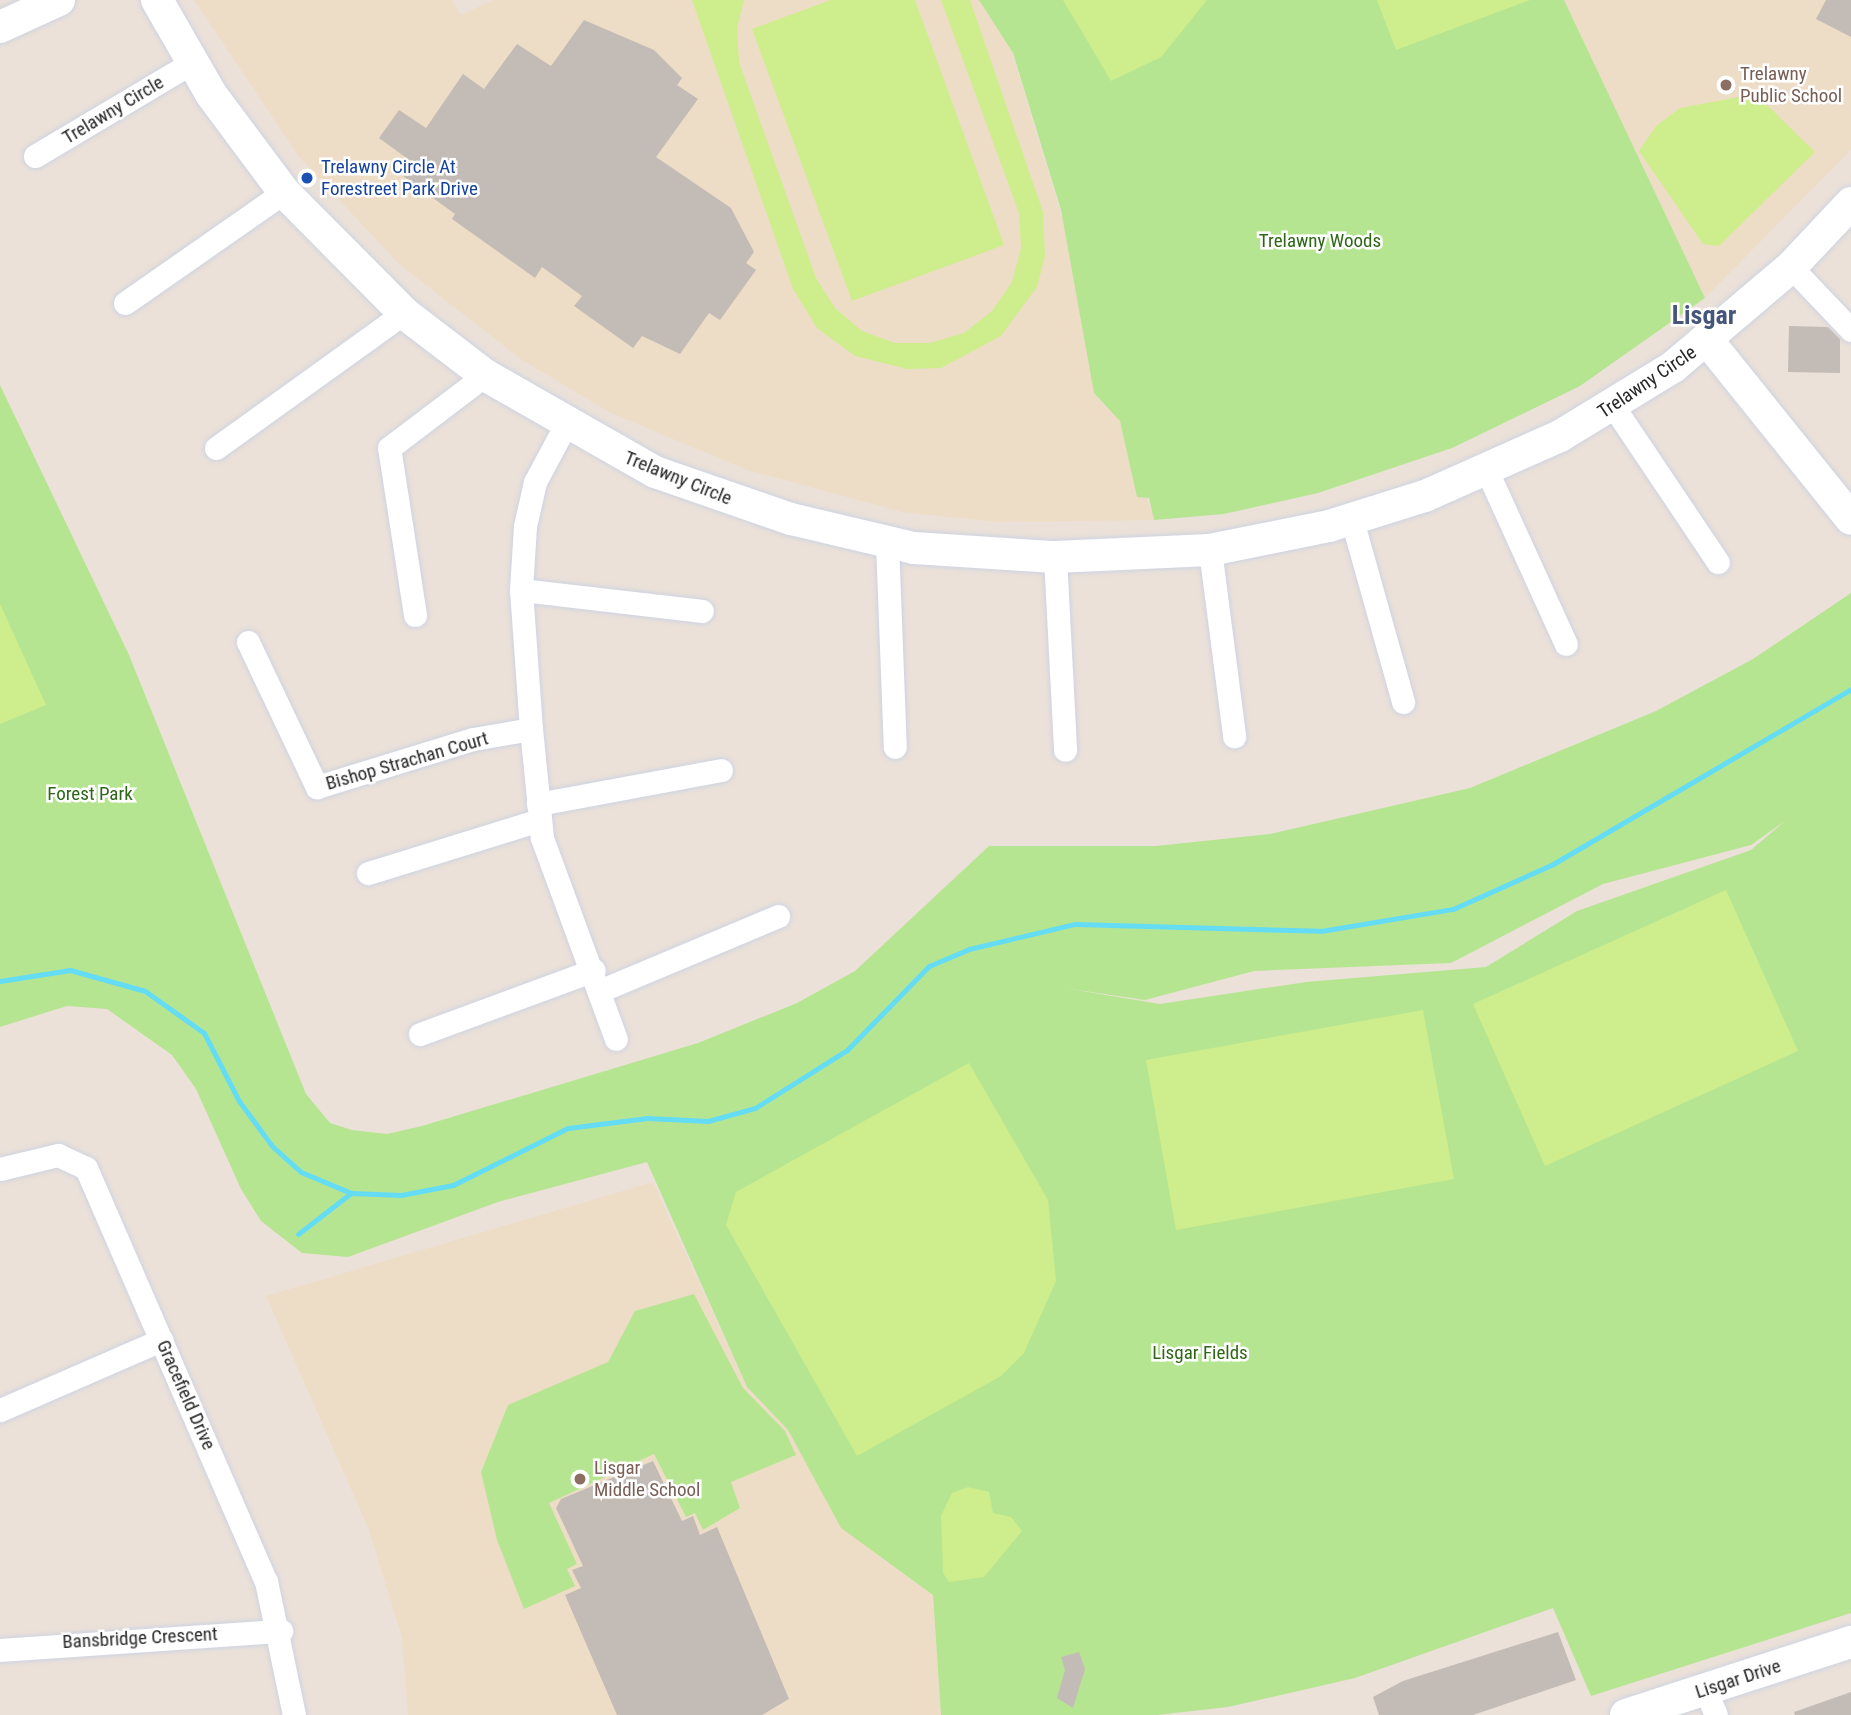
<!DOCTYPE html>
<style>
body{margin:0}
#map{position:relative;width:1851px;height:1715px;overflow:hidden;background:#ebe1d8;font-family:"Roboto Condensed",sans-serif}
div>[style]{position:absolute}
.education>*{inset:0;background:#eeddc6}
.green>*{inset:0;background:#b6e591}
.pitch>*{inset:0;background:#ceed8c}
.stream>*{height:5px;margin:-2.5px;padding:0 2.5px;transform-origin:2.5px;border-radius:2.5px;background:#64dcf4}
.building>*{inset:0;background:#c3bbb5}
.roads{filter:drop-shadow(0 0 2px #cdd3e2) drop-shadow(0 0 2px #cdd3e2)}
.street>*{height:23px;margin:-11.5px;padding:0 11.5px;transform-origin:11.5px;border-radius:11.5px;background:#fff}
.secondary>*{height:32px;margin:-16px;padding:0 16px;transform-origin:16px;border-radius:16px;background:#fff}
.dots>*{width:19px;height:19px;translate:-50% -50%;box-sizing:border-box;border:4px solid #fff;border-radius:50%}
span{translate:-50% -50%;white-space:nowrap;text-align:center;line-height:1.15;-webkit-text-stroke:5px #fff;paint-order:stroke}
.education-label{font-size:19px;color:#785e54}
.left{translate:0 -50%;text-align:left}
.street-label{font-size:19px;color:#282828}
.transit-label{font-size:19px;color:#164399}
.park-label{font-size:19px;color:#2e6716}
.district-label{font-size:26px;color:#46557a;font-weight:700}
</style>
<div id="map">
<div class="education">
<div style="clip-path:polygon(194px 0,452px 0,461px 15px,493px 0,996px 0,1154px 520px,997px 522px,902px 512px,747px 470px,611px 413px,522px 360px,399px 264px,299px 157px)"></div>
<div style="clip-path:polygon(1564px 0,1851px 0,1851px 150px,1705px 298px)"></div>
<div style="clip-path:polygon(653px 1182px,747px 1387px,788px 1430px,841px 1527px,933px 1595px,941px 1715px,408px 1715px,402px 1638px,369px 1530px,266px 1296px)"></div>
</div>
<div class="green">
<div style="clip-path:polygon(979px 0,1564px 0,1705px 298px,1580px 386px,1452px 448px,1318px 493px,1224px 514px,1154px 520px,1149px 498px,1137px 497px,1120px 421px,1094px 393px,1061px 210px,1013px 53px)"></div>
<div style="clip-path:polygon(evenodd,0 385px,129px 655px,306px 1094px,330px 1123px,352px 1130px,387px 1134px,422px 1126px,698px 1043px,797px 1003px,855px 971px,989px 846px,1156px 846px,1270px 834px,1470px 788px,1656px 711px,1753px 659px,1851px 593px,1851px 1613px,1591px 1696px,1553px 1608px,1355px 1678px,1228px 1707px,1157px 1715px,941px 1715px,933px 1595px,841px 1528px,788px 1430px,747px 1387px,647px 1162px,498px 1202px,348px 1257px,302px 1253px,261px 1221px,241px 1189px,196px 1089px,172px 1055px,107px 1009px,67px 1006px,0 1027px,0 385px,1785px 821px,1751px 850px,1577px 911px,1486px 967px,1306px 982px,1160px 1004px,1064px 988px,1145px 1000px,1254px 971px,1451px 963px,1603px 884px,1751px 845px,1785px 821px)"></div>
<div style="clip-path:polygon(694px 1294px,743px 1388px,785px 1431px,796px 1455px,731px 1482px,740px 1508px,703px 1530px,695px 1513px,686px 1517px,654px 1454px,549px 1503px,577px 1564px,567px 1569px,575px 1586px,524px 1609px,497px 1540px,481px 1472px,508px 1405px,608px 1362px,635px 1311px)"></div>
</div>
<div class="pitch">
<div style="clip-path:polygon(692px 0,744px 0,737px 28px,739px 62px,816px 278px,835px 308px,862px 331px,895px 343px,930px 343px,964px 333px,992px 311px,1012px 282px,1021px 248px,1019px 213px,941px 0,970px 0,1043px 212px,1045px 256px,1037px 287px,1001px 336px,941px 368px,907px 369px,855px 356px,817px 328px,793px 289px)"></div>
<div style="clip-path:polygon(831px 0,915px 0,1004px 245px,852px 301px,752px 29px)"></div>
<div style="clip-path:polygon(1063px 0,1207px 0,1161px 57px,1111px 81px)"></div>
<div style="clip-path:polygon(1377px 0,1530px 0,1396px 50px)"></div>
<div style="clip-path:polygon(1739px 97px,1768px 106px,1815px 152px,1719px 246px,1703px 244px,1639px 151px,1656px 126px,1680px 108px)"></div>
<div style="clip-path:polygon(0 604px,46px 705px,0 724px)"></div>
<div style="clip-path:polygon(1726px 890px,1798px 1051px,1545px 1166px,1473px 1004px)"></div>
<div style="clip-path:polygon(1423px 1010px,1454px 1179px,1176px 1230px,1146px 1060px)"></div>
<div style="clip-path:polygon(969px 1063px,1048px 1200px,1056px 1281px,1024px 1353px,1001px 1376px,857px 1456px,726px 1225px,736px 1192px)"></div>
<div style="clip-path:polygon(968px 1487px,989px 1492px,993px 1513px,1011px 1517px,1022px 1531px,984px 1577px,949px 1582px,943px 1573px,941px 1516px,952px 1493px)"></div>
</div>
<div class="stream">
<div style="left:0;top:981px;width:71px;rotate:-8.9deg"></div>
<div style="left:70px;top:970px;width:78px;rotate:15.6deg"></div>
<div style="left:145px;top:991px;width:72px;rotate:35.4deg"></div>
<div style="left:204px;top:1033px;width:76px;rotate:62.8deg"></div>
<div style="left:239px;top:1101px;width:56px;rotate:53.7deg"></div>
<div style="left:272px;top:1146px;width:39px;rotate:42deg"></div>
<div style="left:301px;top:1172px;width:54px;rotate:22.8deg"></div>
<div style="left:351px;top:1193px;width:50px;rotate:2.3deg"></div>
<div style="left:401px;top:1195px;width:53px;rotate:-10.9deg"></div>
<div style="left:453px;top:1185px;width:128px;rotate:-26.4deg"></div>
<div style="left:568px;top:1128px;width:80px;rotate:-7.2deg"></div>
<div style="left:647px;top:1118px;width:61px;rotate:2.8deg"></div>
<div style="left:708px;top:1121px;width:49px;rotate:-15.5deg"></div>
<div style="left:755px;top:1108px;width:109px;rotate:-32.2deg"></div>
<div style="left:847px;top:1050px;width:117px;rotate:-45.7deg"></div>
<div style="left:929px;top:966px;width:43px;rotate:-23deg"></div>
<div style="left:969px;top:949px;width:109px;rotate:-13.3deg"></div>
<div style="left:1075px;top:924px;width:246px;rotate:1.6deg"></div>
<div style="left:1321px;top:931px;width:134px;rotate:-9.5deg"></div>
<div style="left:1453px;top:909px;width:110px;rotate:-24.2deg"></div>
<div style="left:1553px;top:864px;width:346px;rotate:-30.4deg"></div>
<div style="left:298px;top:1234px;width:67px;rotate:-37.7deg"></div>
</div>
<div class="building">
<div style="clip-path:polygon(1826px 0,1851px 0,1851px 37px,1816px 19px)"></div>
<div style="clip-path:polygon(584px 20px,654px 50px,682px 78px,677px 85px,698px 99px,656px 157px,731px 208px,754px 252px,746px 263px,756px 270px,720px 320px,709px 313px,680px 354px,642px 336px,633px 348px,574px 306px,582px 296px,542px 267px,535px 278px,452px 219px,455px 214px,403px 176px,412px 162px,379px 138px,399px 110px,426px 128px,463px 74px,484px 89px,517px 44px,551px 66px)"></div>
<div style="clip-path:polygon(1789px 326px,1828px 327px,1840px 339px,1840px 373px,1788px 372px)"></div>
<div style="clip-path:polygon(653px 1461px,682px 1521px,693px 1516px,700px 1535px,717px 1527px,789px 1699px,762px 1715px,617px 1715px,565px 1595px,581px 1588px,572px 1570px,583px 1566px,556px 1508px,561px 1499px)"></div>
<div style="clip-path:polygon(1558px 1632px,1576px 1680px,1473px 1715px,1379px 1715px,1373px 1697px,1403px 1681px)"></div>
<div style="clip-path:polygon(1079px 1652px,1085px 1669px,1073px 1708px,1057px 1698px,1065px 1670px,1061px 1657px)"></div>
<div style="clip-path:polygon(1851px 1692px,1851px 1715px,1795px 1715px,1794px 1712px)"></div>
</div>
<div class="roads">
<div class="street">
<div style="left:35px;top:156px;width:182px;rotate:-30.8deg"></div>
<div style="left:1791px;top:267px;width:87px;rotate:46.4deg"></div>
<div style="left:125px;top:303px;width:194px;rotate:-34.9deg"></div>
<div style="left:1613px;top:406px;width:188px;rotate:56.1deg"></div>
<div style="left:565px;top:426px;width:64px;rotate:118.2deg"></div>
<div style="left:535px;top:482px;width:45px;rotate:102.8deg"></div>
<div style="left:525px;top:526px;width:64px;rotate:93.6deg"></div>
<div style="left:521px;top:590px;width:139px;rotate:85.9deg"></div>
<div style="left:531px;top:729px;width:110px;rotate:84.2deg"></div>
<div style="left:542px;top:838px;width:214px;rotate:69.8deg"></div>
<div style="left:216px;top:448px;width:231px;rotate:-35.7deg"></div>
<div style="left:1487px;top:471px;width:190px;rotate:65.5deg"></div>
<div style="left:1352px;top:520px;width:189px;rotate:74.3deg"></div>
<div style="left:887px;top:543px;width:204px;rotate:87.8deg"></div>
<div style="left:1210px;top:550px;width:188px;rotate:82.6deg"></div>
<div style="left:1055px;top:557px;width:193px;rotate:87deg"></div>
<div style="left:521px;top:590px;width:182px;rotate:6.6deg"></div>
<div style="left:415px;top:615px;width:169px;rotate:-98.8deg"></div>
<div style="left:389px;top:448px;width:121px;rotate:-37.2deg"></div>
<div style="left:248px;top:642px;width:161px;rotate:64.6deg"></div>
<div style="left:317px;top:787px;width:163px;rotate:-17.1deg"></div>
<div style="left:473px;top:739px;width:59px;rotate:-9.8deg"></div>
<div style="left:538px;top:804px;width:186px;rotate:-10.5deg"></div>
<div style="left:368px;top:873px;width:179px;rotate:-17.2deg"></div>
<div style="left:602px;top:990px;width:191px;rotate:-22.8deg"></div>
<div style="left:420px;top:1034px;width:185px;rotate:-20.2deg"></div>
<div style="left:0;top:1169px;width:60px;rotate:-13.6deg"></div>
<div style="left:58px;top:1155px;width:31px;rotate:25deg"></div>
<div style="left:86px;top:1168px;width:451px;rotate:66.5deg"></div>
<div style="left:266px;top:1581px;width:137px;rotate:78.2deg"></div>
<div style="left:0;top:1410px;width:176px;rotate:-23.5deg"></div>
<div style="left:0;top:1650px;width:282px;rotate:-3.9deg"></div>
<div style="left:1705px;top:1690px;width:27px;rotate:66deg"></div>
</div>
<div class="secondary">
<div style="left:157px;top:0;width:108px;rotate:60.1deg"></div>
<div style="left:211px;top:94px;width:122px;rotate:53.3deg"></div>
<div style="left:284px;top:192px;width:170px;rotate:45.2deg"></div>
<div style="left:404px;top:313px;width:102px;rotate:37.4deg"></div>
<div style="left:485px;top:375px;width:196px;rotate:29.7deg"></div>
<div style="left:655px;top:472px;width:144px;rotate:19.1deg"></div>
<div style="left:791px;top:519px;width:126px;rotate:13.3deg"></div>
<div style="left:914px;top:548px;width:141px;rotate:3.7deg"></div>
<div style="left:1055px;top:557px;width:155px;rotate:-2.6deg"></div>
<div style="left:1210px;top:550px;width:121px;rotate:-11.4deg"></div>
<div style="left:1329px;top:526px;width:101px;rotate:-17.4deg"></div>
<div style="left:1425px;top:496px;width:148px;rotate:-24deg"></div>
<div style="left:1560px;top:436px;width:132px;rotate:-31.4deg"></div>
<div style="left:1673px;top:367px;width:155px;rotate:-40.3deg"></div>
<div style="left:1791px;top:267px;width:88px;rotate:-46.8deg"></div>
<div style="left:0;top:27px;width:65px;rotate:-24.6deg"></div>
<div style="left:1708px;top:341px;width:228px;rotate:51.2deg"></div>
<div style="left:1626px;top:1715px;width:237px;rotate:-18deg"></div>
</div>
</div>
<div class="dots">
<div style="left:1726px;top:85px;background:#8d6e63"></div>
<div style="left:307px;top:178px;background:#1a4fb4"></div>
<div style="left:580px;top:1479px;background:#8d6e63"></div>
</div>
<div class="education-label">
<span class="left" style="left:1740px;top:85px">Trelawny<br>Public School</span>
<span class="left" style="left:594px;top:1479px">Lisgar<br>Middle School</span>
</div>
<div class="street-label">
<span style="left:113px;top:110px;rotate:-31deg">Trelawny Circle</span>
<span style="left:1647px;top:382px;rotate:-34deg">Trelawny Circle</span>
<span style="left:678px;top:478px;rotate:22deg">Trelawny Circle</span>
<span style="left:407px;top:761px;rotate:-16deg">Bishop Strachan Court</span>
<span style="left:186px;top:1395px;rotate:66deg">Gracefield Drive</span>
<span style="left:140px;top:1638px;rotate:-3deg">Bansbridge Crescent</span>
<span style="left:1738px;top:1679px;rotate:-18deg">Lisgar Drive</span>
</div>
<div class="transit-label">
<span class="left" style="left:321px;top:178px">Trelawny Circle At<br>Forestreet Park Drive</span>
</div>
<div class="park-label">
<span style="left:1320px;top:241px">Trelawny Woods</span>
<span style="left:90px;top:794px">Forest Park</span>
<span style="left:1200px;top:1353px">Lisgar Fields</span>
</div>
<div class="district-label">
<span style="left:1704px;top:316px">Lisgar</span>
</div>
</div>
